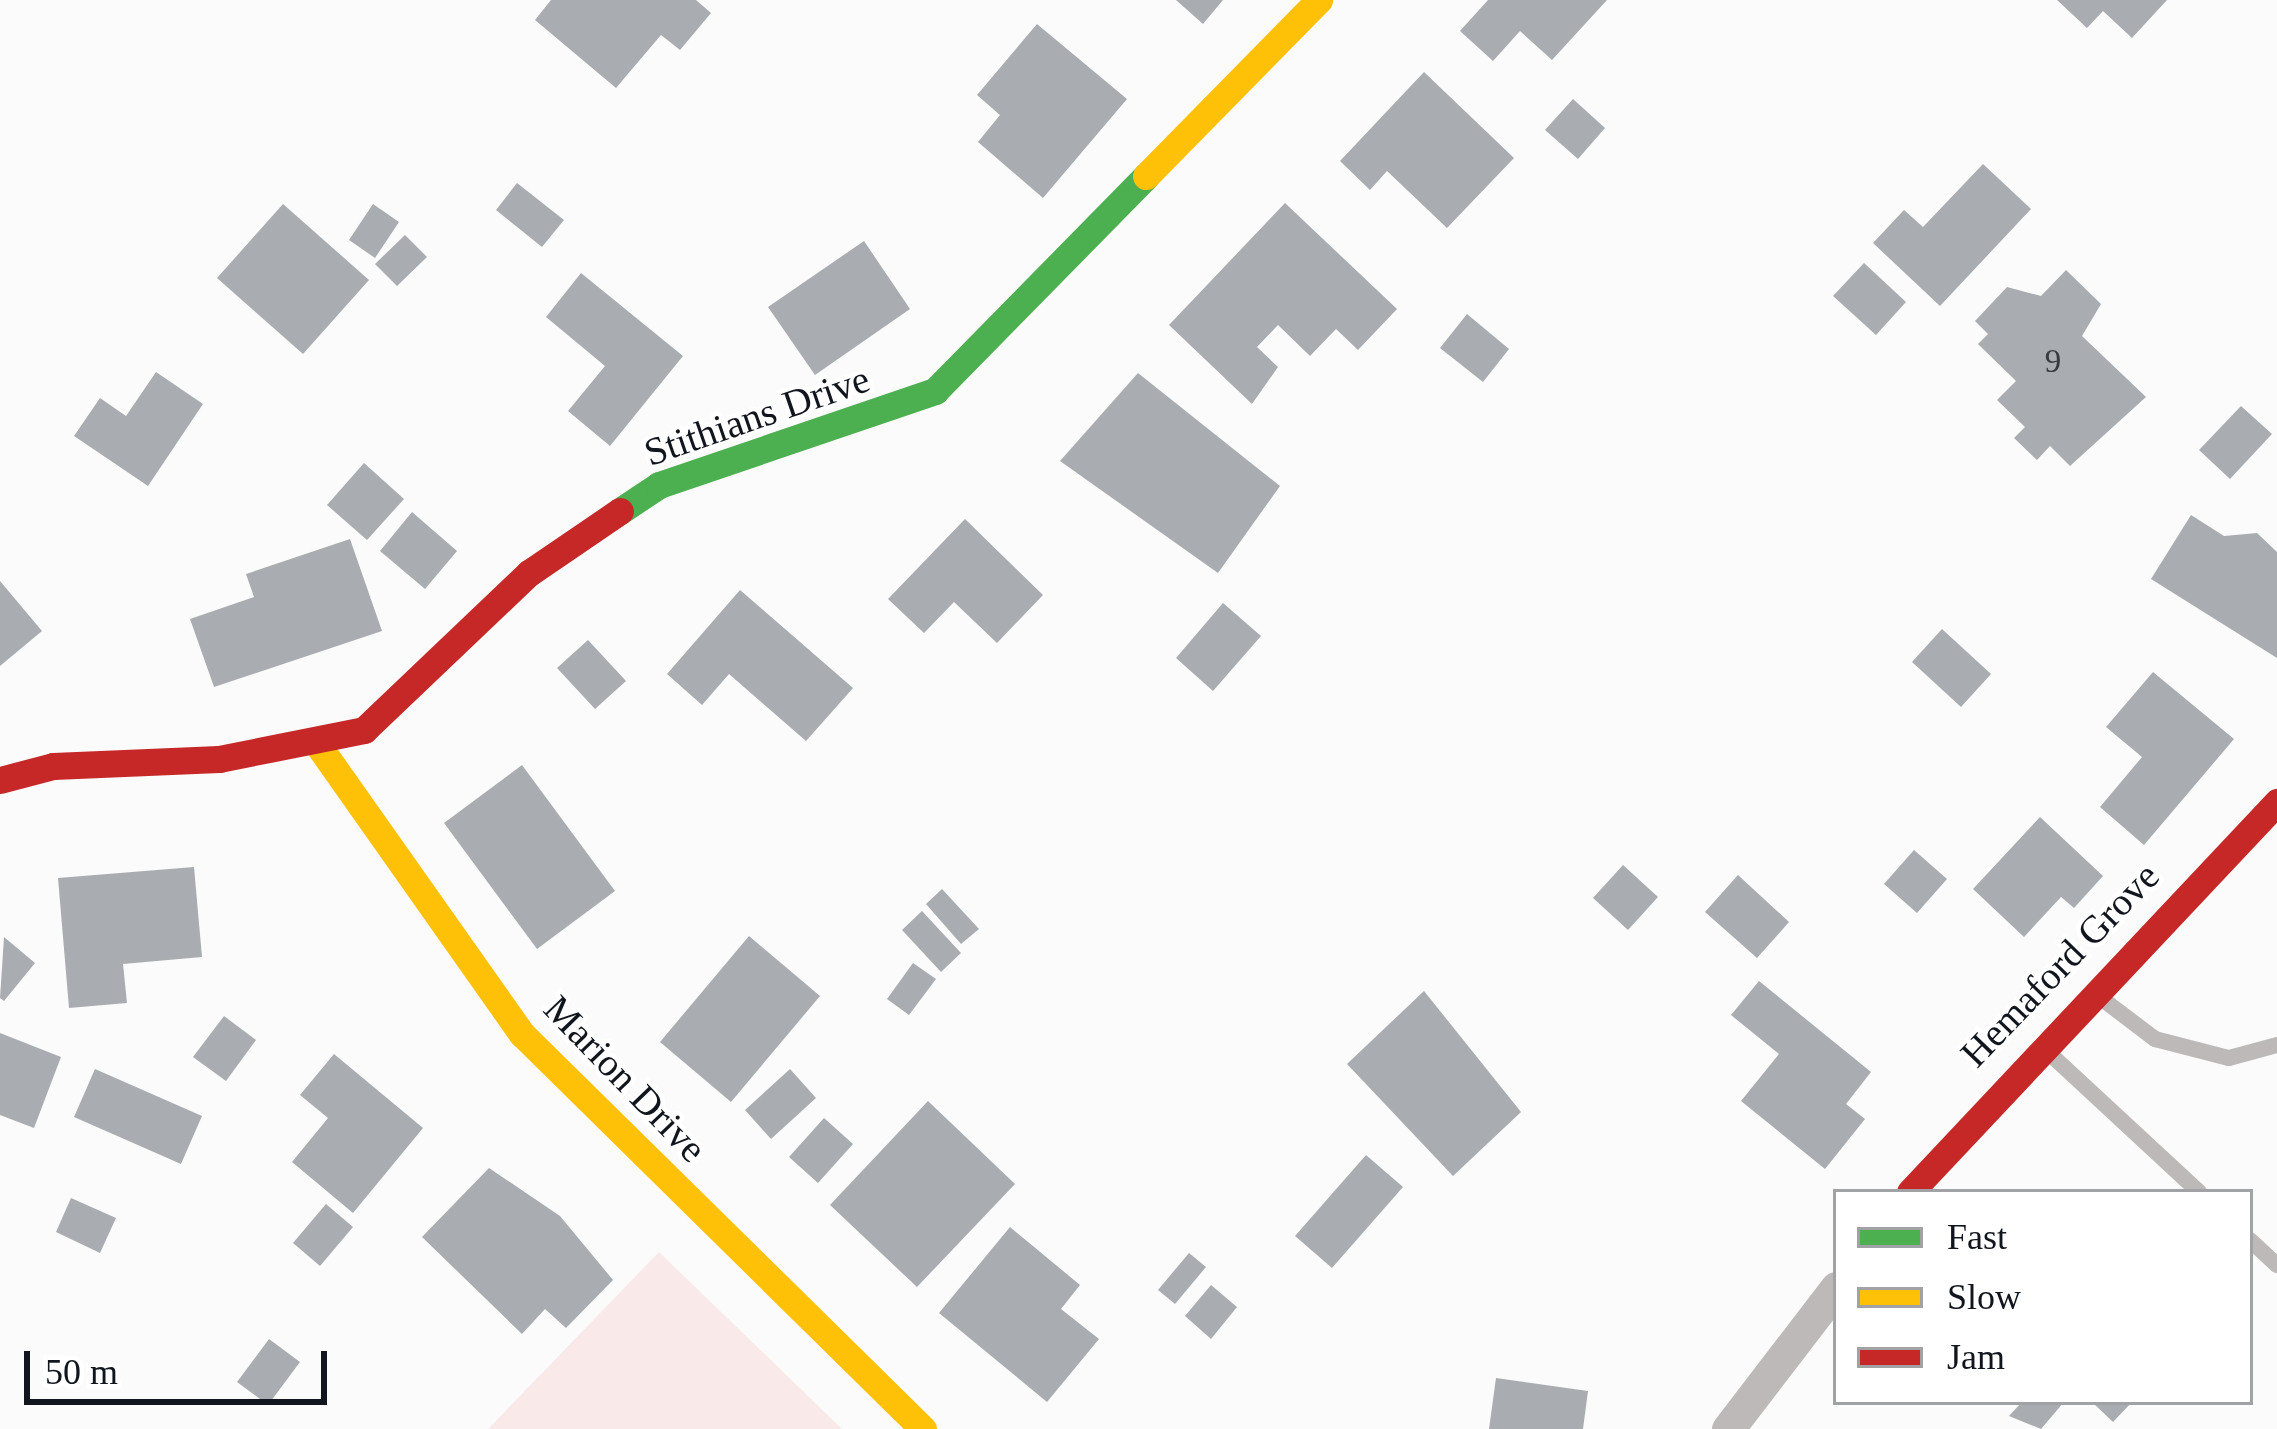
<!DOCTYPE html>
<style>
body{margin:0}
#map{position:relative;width:2277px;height:1429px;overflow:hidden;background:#fbfbfb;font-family:"Times New Roman",serif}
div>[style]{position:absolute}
.green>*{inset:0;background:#f9eae9}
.building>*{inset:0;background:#a9acb0}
.lane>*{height:16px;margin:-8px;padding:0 8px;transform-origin:8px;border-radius:8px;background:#bdb9b9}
.street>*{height:33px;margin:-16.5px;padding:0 16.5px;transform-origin:16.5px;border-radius:16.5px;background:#bdb9b9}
.fast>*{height:27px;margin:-13.5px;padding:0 13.5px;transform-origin:13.5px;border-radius:13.5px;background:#4caf50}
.slow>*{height:27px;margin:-13.5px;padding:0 13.5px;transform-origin:13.5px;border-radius:13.5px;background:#ffc107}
.jam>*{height:27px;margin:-13.5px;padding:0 13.5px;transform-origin:13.5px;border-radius:13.5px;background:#c62828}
span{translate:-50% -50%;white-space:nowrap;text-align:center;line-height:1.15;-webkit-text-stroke:9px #fff;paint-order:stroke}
.number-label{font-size:33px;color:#373c42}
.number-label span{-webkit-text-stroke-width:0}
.street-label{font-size:39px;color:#11161e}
.legend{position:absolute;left:1833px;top:1189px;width:420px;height:216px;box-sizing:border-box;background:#fff;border:3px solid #a0a2a5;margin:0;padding:15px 21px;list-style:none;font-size:36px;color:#11161e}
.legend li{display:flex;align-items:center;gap:24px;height:60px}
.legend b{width:60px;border:3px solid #a0a2a5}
.scale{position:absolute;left:24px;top:1351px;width:303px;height:54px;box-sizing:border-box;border:6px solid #11161e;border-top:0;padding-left:15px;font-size:36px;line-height:42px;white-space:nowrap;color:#11161e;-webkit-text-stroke:9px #fff;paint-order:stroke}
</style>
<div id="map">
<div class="green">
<div style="clip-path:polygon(659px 1252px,842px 1429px,488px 1429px)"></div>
</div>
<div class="building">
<div style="clip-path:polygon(551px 0,696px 0,711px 13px,680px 50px,661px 35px,616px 88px,535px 20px)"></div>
<div style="clip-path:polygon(1176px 0,1223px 0,1203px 24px)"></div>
<div style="clip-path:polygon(1488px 0,1607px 0,1552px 60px,1520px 31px,1493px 61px,1460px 31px)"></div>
<div style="clip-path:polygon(2057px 0,2167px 0,2132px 38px,2103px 11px,2087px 28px)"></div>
<div style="clip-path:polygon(1037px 24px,1127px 99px,1043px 198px,978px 142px,1000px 115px,977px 95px)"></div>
<div style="clip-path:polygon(1424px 72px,1514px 158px,1447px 228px,1387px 171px,1370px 190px,1340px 161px)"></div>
<div style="clip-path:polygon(1573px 99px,1605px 128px,1578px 159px,1545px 130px)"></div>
<div style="clip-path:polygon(1983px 164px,2031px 209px,1940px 306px,1873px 243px,1904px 210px,1923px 227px)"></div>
<div style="clip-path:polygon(517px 183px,564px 220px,542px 247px,496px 210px)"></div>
<div style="clip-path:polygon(1285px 203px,1397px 309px,1358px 350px,1336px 329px,1310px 356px,1278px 325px,1257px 347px,1278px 367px,1252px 404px,1169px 325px)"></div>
<div style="clip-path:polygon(283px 204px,369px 280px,303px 354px,217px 278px)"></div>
<div style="clip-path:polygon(373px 204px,399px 222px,375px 258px,349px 240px)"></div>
<div style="clip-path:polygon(405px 235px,427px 257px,397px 286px,375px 264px)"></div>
<div style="clip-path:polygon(864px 241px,910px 309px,815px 375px,768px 307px)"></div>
<div style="clip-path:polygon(1864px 263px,1906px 302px,1876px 335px,1833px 296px)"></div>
<div style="clip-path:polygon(2066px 270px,2101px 304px,2082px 336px,2146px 397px,2070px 466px,2050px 446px,2037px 460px,2014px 438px,2025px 427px,1997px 400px,2016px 381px,1978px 344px,1988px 334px,1975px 321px,2007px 287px,2041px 296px)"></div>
<div style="clip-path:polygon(581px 273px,683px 356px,610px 446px,568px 411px,605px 366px,546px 317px)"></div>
<div style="clip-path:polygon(1467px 314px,1509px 349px,1483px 382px,1440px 348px)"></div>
<div style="clip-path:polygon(156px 372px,203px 404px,148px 486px,74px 436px,100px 398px,126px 416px)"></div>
<div style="clip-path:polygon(1138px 373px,1280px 486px,1218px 573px,1060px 461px)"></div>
<div style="clip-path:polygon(2241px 406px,2272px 434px,2230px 479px,2199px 450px)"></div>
<div style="clip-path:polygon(364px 463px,404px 499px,367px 540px,327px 505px)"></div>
<div style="clip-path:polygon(412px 512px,457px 551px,425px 589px,380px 551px)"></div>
<div style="clip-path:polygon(2191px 515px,2224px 536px,2257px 533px,2277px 552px,2277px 658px,2151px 579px)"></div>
<div style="clip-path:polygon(965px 519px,1043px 595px,997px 643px,954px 602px,924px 633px,888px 599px)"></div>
<div style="clip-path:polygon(350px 539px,382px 631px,214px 687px,190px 619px,254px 597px,246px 574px)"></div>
<div style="clip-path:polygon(0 581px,42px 631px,0 666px)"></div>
<div style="clip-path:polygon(740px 590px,853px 688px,806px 741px,729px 674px,702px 705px,667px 674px)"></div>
<div style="clip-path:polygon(1223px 603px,1261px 636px,1213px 691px,1176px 658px)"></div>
<div style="clip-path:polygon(1942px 629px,1991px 674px,1961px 707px,1912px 662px)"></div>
<div style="clip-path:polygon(588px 640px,626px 681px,595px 709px,557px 668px)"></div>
<div style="clip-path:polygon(2153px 672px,2234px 739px,2144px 845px,2100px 807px,2142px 757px,2106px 727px)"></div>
<div style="clip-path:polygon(522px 765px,615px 891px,537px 949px,444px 823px)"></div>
<div style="clip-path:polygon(2040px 817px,2103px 876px,2074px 908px,2061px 897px,2024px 937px,1973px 889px)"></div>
<div style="clip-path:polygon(1914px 850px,1947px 879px,1917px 913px,1884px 884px)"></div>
<div style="clip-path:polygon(1623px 865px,1658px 897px,1628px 930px,1593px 898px)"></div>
<div style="clip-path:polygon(194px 867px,202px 957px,123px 964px,127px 1003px,69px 1008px,58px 878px)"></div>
<div style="clip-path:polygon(1738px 875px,1789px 922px,1757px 958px,1705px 912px)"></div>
<div style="clip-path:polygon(942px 889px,979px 929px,961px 944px,926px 904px)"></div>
<div style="clip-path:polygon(922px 911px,961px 953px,941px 972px,902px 930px)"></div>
<div style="clip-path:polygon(749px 936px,820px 996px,731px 1102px,660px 1042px)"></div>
<div style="clip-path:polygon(4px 937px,35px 963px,4px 1001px,0 998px)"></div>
<div style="clip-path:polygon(913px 963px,936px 979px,909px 1015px,887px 999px)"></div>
<div style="clip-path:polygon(1759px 981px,1871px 1072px,1846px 1104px,1865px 1119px,1825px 1169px,1741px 1101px,1779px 1054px,1731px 1015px)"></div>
<div style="clip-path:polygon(1424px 991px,1521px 1112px,1453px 1176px,1347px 1064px)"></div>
<div style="clip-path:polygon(224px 1016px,256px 1040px,226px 1081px,193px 1057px)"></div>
<div style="clip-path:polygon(0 1033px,61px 1057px,34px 1128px,0 1115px)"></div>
<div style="clip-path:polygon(334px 1054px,423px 1128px,353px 1213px,292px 1162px,328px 1118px,300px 1095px)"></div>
<div style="clip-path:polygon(95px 1069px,202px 1116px,181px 1164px,74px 1117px)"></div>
<div style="clip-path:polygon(790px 1069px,816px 1098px,771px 1139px,745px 1110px)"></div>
<div style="clip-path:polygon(928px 1101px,1015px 1184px,917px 1287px,830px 1205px)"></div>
<div style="clip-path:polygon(824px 1118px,853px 1144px,818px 1183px,789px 1157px)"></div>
<div style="clip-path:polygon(1366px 1155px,1403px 1187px,1332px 1268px,1295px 1236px)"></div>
<div style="clip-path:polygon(489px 1168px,560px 1216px,613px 1280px,566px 1328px,545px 1309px,522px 1334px,422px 1237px)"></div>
<div style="clip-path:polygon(71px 1198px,116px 1218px,100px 1253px,56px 1232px)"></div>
<div style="clip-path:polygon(326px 1204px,353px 1227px,320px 1266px,293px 1243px)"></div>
<div style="clip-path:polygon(1010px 1227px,1080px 1285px,1061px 1309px,1099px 1339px,1047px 1402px,939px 1313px)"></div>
<div style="clip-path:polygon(1189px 1253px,1206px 1267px,1175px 1304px,1158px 1290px)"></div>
<div style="clip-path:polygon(1211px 1285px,1237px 1307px,1211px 1339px,1185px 1316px)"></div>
<div style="clip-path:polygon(269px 1339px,300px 1362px,268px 1405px,237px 1382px)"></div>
<div style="clip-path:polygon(1496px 1378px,1588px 1391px,1583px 1429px,1489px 1429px)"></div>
<div style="clip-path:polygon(2022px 1402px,2064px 1402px,2041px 1429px,2009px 1416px)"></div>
<div style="clip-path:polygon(2092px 1402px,2132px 1402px,2113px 1422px)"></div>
</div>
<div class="lane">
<div style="left:2097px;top:995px;width:73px;rotate:37.2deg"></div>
<div style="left:2155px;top:1039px;width:76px;rotate:14.4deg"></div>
<div style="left:2229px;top:1058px;width:50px;rotate:-15.2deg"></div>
<div style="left:2049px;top:1053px;width:205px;rotate:42.8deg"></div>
<div style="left:2250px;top:1240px;width:37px;rotate:43deg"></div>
</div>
<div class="street">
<div style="left:1728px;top:1429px;width:178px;rotate:-52.5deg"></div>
</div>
<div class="fast">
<div style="left:620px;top:511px;width:47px;rotate:-33.7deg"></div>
<div style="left:659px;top:485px;width:292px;rotate:-18.8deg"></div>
<div style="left:935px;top:391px;width:301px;rotate:-45.5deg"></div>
</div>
<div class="slow">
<div style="left:1146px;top:176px;width:247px;rotate:-45.5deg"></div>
<div style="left:318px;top:745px;width:354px;rotate:54.8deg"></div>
<div style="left:522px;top:1034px;width:563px;rotate:44.57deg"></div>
</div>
<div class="jam">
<div style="left:0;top:780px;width:55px;rotate:-14.8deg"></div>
<div style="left:53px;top:766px;width:166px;rotate:-2.4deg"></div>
<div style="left:219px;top:759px;width:148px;rotate:-11.3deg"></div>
<div style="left:364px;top:730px;width:228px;rotate:-43.6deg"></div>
<div style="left:529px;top:573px;width:110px;rotate:-34.3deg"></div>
<div style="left:1910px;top:1192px;width:536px;rotate:-46.74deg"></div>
</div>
<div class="number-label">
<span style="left:2053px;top:362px">9</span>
</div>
<div class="street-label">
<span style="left:757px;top:416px;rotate:-19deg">Stithians Drive</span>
<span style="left:2060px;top:965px;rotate:-46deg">Hemaford Grove</span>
<span style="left:625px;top:1079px;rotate:46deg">Marion Drive</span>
</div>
<ul class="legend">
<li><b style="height:15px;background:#4caf50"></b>Fast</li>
<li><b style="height:15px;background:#ffc107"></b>Slow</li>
<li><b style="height:15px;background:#c62828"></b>Jam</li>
</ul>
<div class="scale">50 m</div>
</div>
